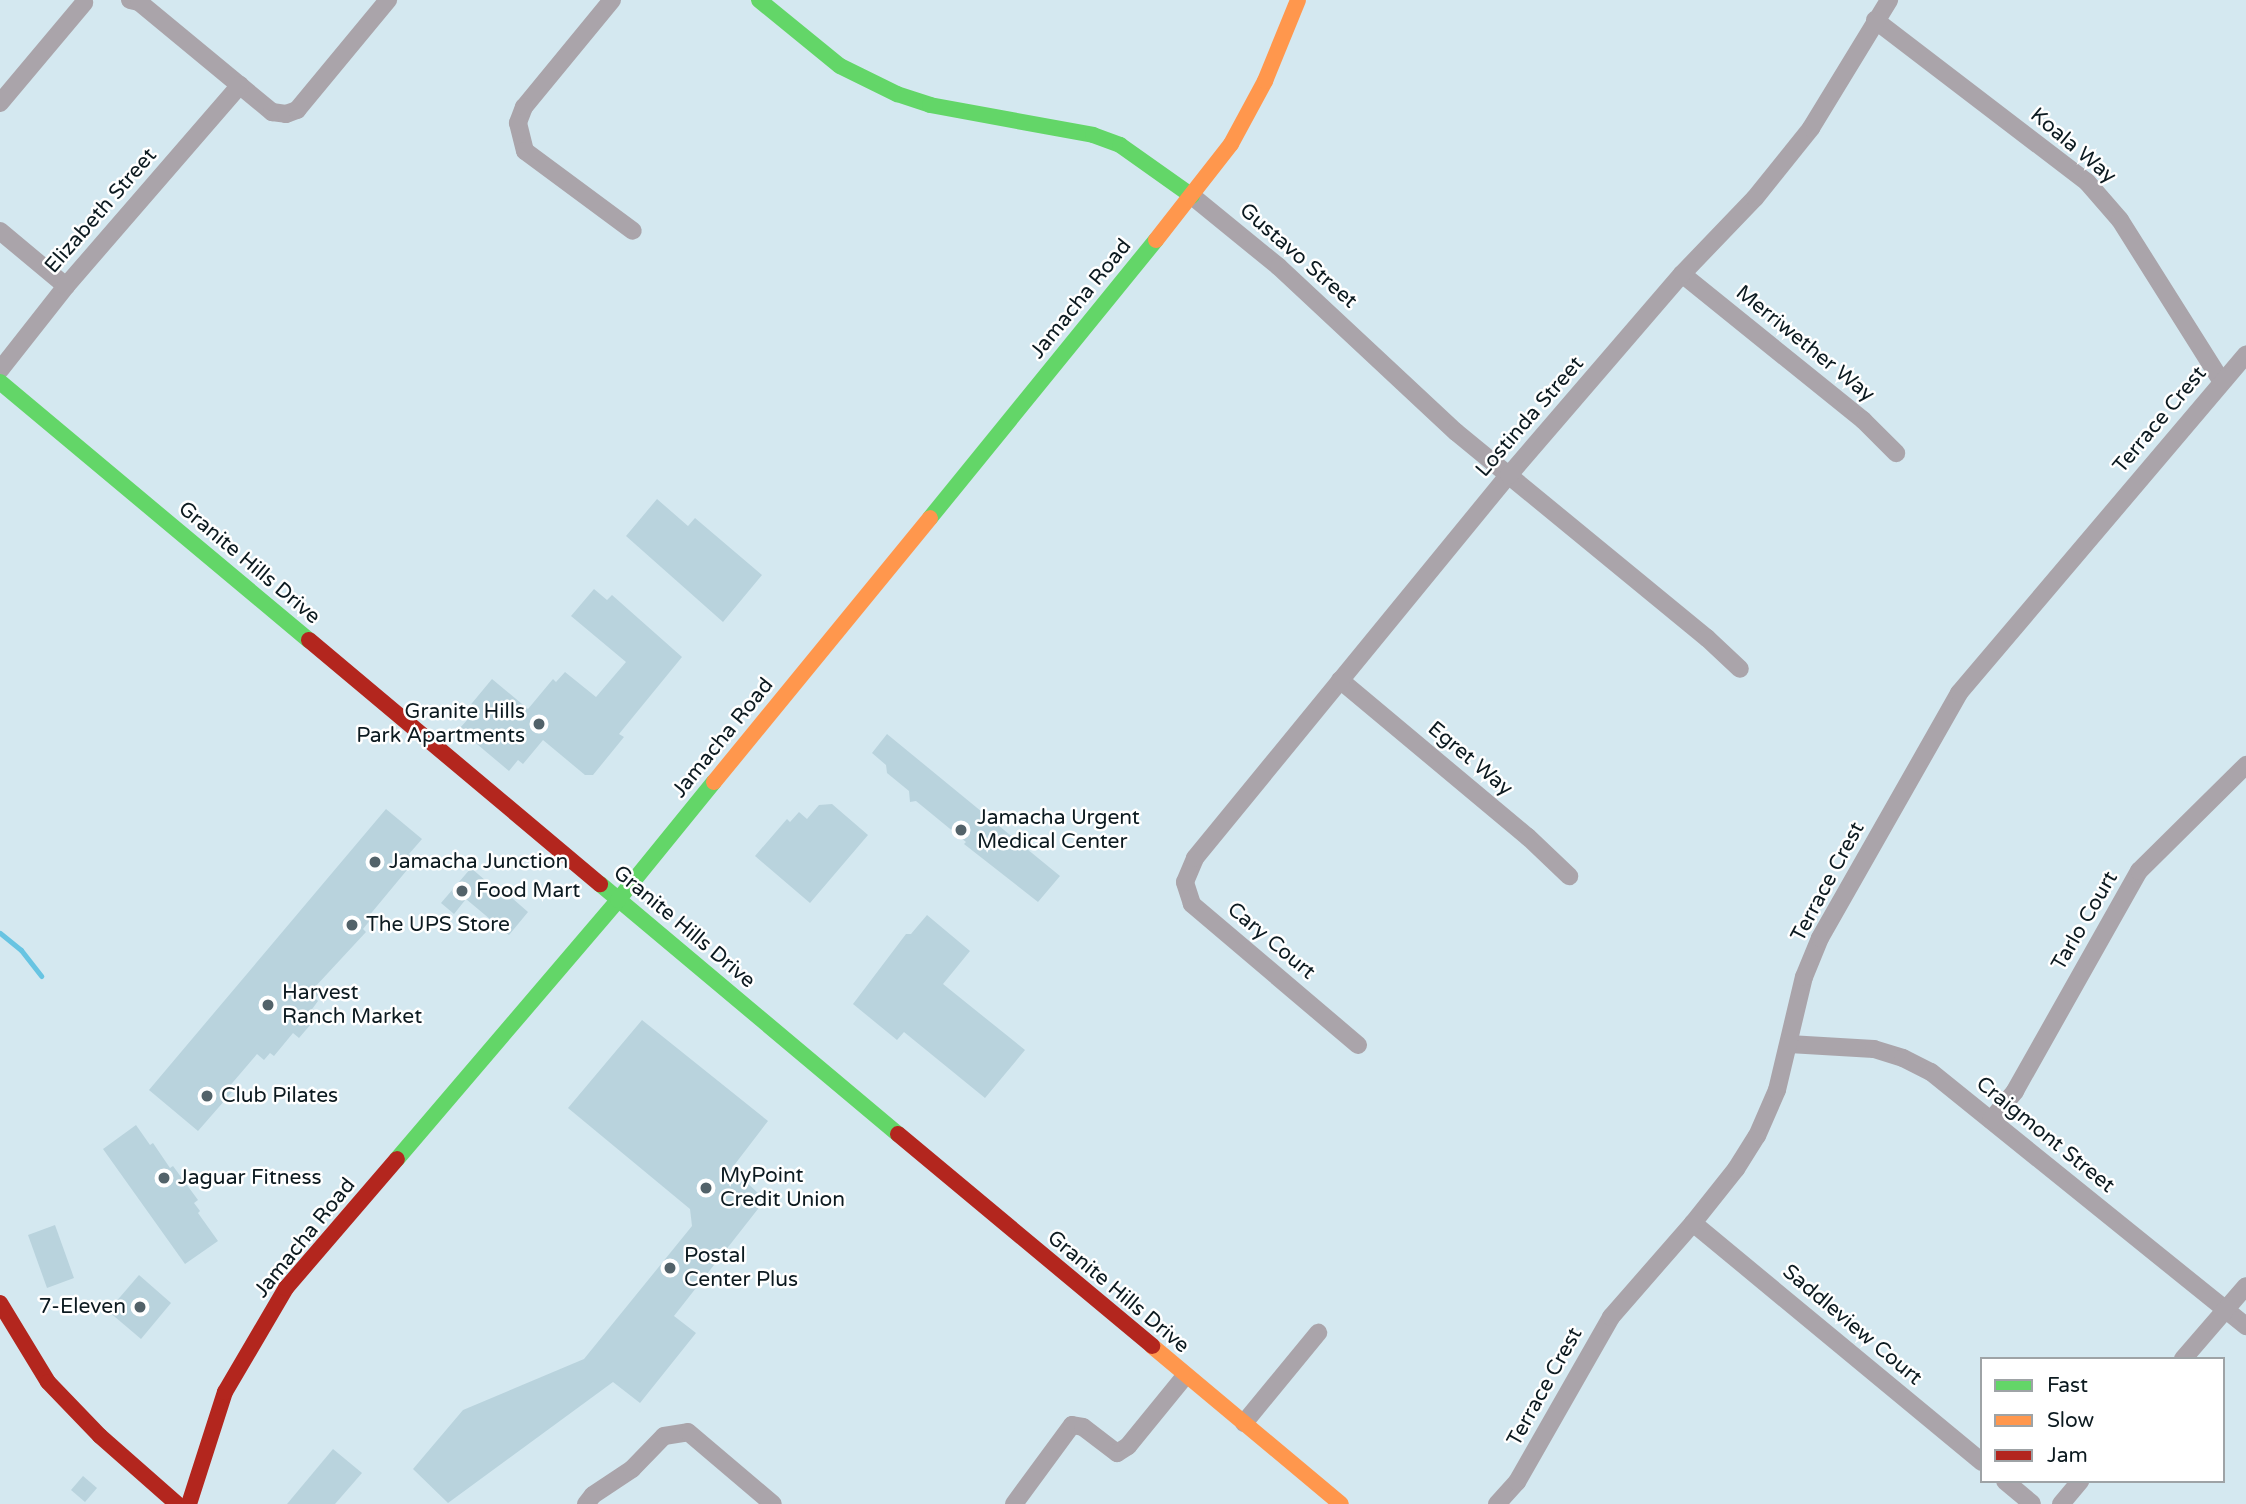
<!DOCTYPE html>
<style>
body{margin:0}
#map{position:relative;width:2246px;height:1504px;overflow:hidden;background:#d4e8f0;font-family:"Varela Round",sans-serif}
div>[style]{position:absolute}
.stream>*{height:5px;margin:-2.5px;padding:0 2.5px;transform-origin:2.5px;border-radius:2.5px;background:#68c4e2}
.building>*{inset:0;background:#b9d3dd}
.street>*{height:18px;margin:-9px;padding:0 9px;transform-origin:9px;border-radius:9px;background:#aaa4aa}
.fast>*{height:16px;margin:-8px;padding:0 8px;transform-origin:8px;border-radius:8px;background:#63d668}
.slow>*{height:16px;margin:-8px;padding:0 8px;transform-origin:8px;border-radius:8px;background:#ff974d}
.jam>*{height:16px;margin:-8px;padding:0 8px;transform-origin:8px;border-radius:8px;background:#b3261e}
.dots>*{width:19px;height:19px;translate:-50% -50%;box-sizing:border-box;border:4px solid #fff;border-radius:50%}
span{translate:-50% -50%;white-space:nowrap;text-align:center;line-height:1.15;-webkit-text-stroke:5px #fff;paint-order:stroke}
.street-label{font-size:21px;color:#0c1a20}
.poi-label{font-size:21px;color:#0c1a20}
.right{translate:-100% -50%;text-align:right}
.left{translate:0 -50%;text-align:left}
.legend{position:absolute;left:1980px;top:1357px;width:245px;height:126px;box-sizing:border-box;background:#fff;border:2px solid #9ea3a6;margin:0;padding:9px 12px;list-style:none;font-size:21px;color:#0c1a20}
.legend li{display:flex;align-items:center;gap:14px;height:35px}
.legend b{width:35px;border:2px solid #9ea3a6}
</style>
<div id="map">
<div class="stream">
<div style="left:0;top:933px;width:27px;rotate:39deg"></div>
<div style="left:21px;top:950px;width:33px;rotate:52deg"></div>
</div>
<div class="building">
<div style="clip-path:polygon(657px 499px,688px 526px,695px 518px,762px 575px,723px 622px,626px 536px)"></div>
<div style="clip-path:polygon(594px 589px,607px 600px,612px 595px,682px 657px,619px 734px,624px 737px,593px 775px,585px 775px,543px 740px,523px 764px,518px 760px,509px 771px,459px 729px,468px 719px,463px 714px,492px 679px,528px 709px,553px 679px,556px 682px,565px 672px,596px 697px,626px 662px,571px 616px)"></div>
<div style="clip-path:polygon(887px 734px,1060px 876px,1038px 902px,964px 844px,966px 842px,916px 801px,910px 802px,909px 791px,887px 773px,886px 765px,872px 753px)"></div>
<div style="clip-path:polygon(832px 804px,868px 835px,810px 903px,755px 856px,787px 819px,790px 822px,799px 812px,807px 819px,819px 805px)"></div>
<div style="clip-path:polygon(386px 809px,422px 839px,409px 854px,412px 857px,404px 867px,407px 870px,368px 917px,371px 919px,363px 929px,366px 932px,315px 987px,321px 992px,315px 998px,318px 1001px,310px 1012px,317px 1017px,299px 1038px,293px 1033px,274px 1056px,270px 1053px,264px 1060px,257px 1054px,228px 1088px,232px 1092px,198px 1131px,149px 1090px)"></div>
<div style="clip-path:polygon(471px 868px,493px 887px,496px 884px,528px 912px,509px 935px,466px 899px,454px 914px,441px 903px)"></div>
<div style="clip-path:polygon(927px 915px,970px 951px,943px 984px,1025px 1050px,985px 1098px,904px 1032px,897px 1040px,853px 1004px,906px 934px,911px 934px)"></div>
<div style="clip-path:polygon(642px 1020px,768px 1121px,732px 1168px,765px 1200px,674px 1316px,696px 1333px,640px 1403px,613px 1382px,448px 1503px,413px 1469px,463px 1410px,584px 1359px,692px 1226px,690px 1209px,568px 1108px)"></div>
<div style="clip-path:polygon(136px 1125px,150px 1145px,153px 1143px,170px 1168px,173px 1166px,198px 1200px,194px 1203px,200px 1211px,198px 1213px,218px 1241px,185px 1264px,103px 1149px)"></div>
<div style="clip-path:polygon(55px 1225px,74px 1278px,47px 1288px,28px 1235px)"></div>
<div style="clip-path:polygon(139px 1275px,171px 1303px,141px 1339px,108px 1311px)"></div>
<div style="clip-path:polygon(333px 1449px,362px 1473px,335px 1504px,287px 1504px)"></div>
<div style="clip-path:polygon(83px 1476px,97px 1488px,85px 1502px,71px 1490px)"></div>
</div>
<div class="street">
<div style="left:130px;top:0;width:9px;rotate:13deg"></div>
<div style="left:139px;top:2px;width:173px;rotate:39.6deg"></div>
<div style="left:272px;top:112px;width:14px;rotate:8deg"></div>
<div style="left:286px;top:114px;width:12px;rotate:-20deg"></div>
<div style="left:297px;top:110px;width:143px;rotate:-50.4deg"></div>
<div style="left:612px;top:0;width:139px;rotate:129.4deg"></div>
<div style="left:524px;top:107px;width:17px;rotate:111deg"></div>
<div style="left:518px;top:123px;width:29px;rotate:76deg"></div>
<div style="left:525px;top:151px;width:134px;rotate:36.5deg"></div>
<div style="left:1875px;top:20px;width:267px;rotate:37.4deg"></div>
<div style="left:2087px;top:182px;width:50px;rotate:49deg"></div>
<div style="left:2120px;top:220px;width:191px;rotate:57.8deg"></div>
<div style="left:0;top:103px;width:131px;rotate:-50deg"></div>
<div style="left:1192px;top:196px;width:112px;rotate:39.2deg"></div>
<div style="left:1279px;top:267px;width:242px;rotate:43deg"></div>
<div style="left:1456px;top:432px;width:325px;rotate:39.4deg"></div>
<div style="left:1707px;top:638px;width:45px;rotate:43.2deg"></div>
<div style="left:0;top:231px;width:86px;rotate:39.8deg"></div>
<div style="left:1682px;top:274px;width:233px;rotate:38.9deg"></div>
<div style="left:1863px;top:420px;width:47px;rotate:45deg"></div>
<div style="left:0;top:370px;width:107px;rotate:-51.8deg"></div>
<div style="left:66px;top:286px;width:266px;rotate:-49.1deg"></div>
<div style="left:1340px;top:680px;width:245px;rotate:39.9deg"></div>
<div style="left:1528px;top:837px;width:57px;rotate:43.6deg"></div>
<div style="left:1789px;top:1044px;width:85px;rotate:3.4deg"></div>
<div style="left:1874px;top:1049px;width:30px;rotate:17deg"></div>
<div style="left:1903px;top:1058px;width:31px;rotate:27deg"></div>
<div style="left:1931px;top:1072px;width:405px;rotate:38.9deg"></div>
<div style="left:1358px;top:1045px;width:218px;rotate:-139.7deg"></div>
<div style="left:1192px;top:904px;width:23px;rotate:-108deg"></div>
<div style="left:1185px;top:882px;width:26px;rotate:-67deg"></div>
<div style="left:1195px;top:858px;width:495px;rotate:-50.7deg"></div>
<div style="left:1509px;top:475px;width:265px;rotate:-49.3deg"></div>
<div style="left:1682px;top:274px;width:105px;rotate:-46.2deg"></div>
<div style="left:1755px;top:198px;width:90px;rotate:-51.3deg"></div>
<div style="left:1811px;top:128px;width:150px;rotate:-58.6deg"></div>
<div style="left:1991px;top:1120px;width:38px;rotate:-50deg"></div>
<div style="left:2015px;top:1091px;width:253px;rotate:-60.6deg"></div>
<div style="left:2139px;top:871px;width:151px;rotate:-44.7deg"></div>
<div style="left:1693px;top:1223px;width:375px;rotate:39.6deg"></div>
<div style="left:2183px;top:1359px;width:96px;rotate:-49.2deg"></div>
<div style="left:1244px;top:1423px;width:117px;rotate:-50.6deg"></div>
<div style="left:2005px;top:1481px;width:35px;rotate:40deg"></div>
<div style="left:586px;top:1504px;width:11px;rotate:-52deg"></div>
<div style="left:593px;top:1495px;width:47px;rotate:-33.7deg"></div>
<div style="left:632px;top:1469px;width:46px;rotate:-45.9deg"></div>
<div style="left:664px;top:1436px;width:24px;rotate:-9deg"></div>
<div style="left:688px;top:1432px;width:111px;rotate:40.3deg"></div>
<div style="left:1014px;top:1504px;width:98px;rotate:-53.7deg"></div>
<div style="left:1072px;top:1425px;width:11px;rotate:10deg"></div>
<div style="left:1083px;top:1427px;width:43px;rotate:37.4deg"></div>
<div style="left:1117px;top:1453px;width:13px;rotate:-32deg"></div>
<div style="left:1128px;top:1446px;width:90px;rotate:-50.8deg"></div>
<div style="left:1497px;top:1504px;width:30px;rotate:-48deg"></div>
<div style="left:1517px;top:1482px;width:190px;rotate:-60.3deg"></div>
<div style="left:1611px;top:1317px;width:125px;rotate:-48.9deg"></div>
<div style="left:1693px;top:1223px;width:69px;rotate:-51.5deg"></div>
<div style="left:1736px;top:1169px;width:39px;rotate:-58deg"></div>
<div style="left:1757px;top:1136px;width:50px;rotate:-66.5deg"></div>
<div style="left:1777px;top:1090px;width:116px;rotate:-76.6deg"></div>
<div style="left:1804px;top:977px;width:42px;rotate:-67.7deg"></div>
<div style="left:1820px;top:938px;width:282px;rotate:-60.4deg"></div>
<div style="left:1959px;top:693px;width:444px;rotate:-49.7deg"></div>
<div style="left:2061px;top:1504px;width:30px;rotate:-50deg"></div>
</div>
<div class="fast">
<div style="left:759px;top:0;width:104px;rotate:39.2deg"></div>
<div style="left:840px;top:66px;width:64px;rotate:26.2deg"></div>
<div style="left:897px;top:94px;width:35px;rotate:18deg"></div>
<div style="left:930px;top:105px;width:166px;rotate:10.4deg"></div>
<div style="left:1093px;top:135px;width:29px;rotate:20deg"></div>
<div style="left:1120px;top:145px;width:88px;rotate:35.3deg"></div>
<div style="left:0;top:382px;width:403px;rotate:39.9deg"></div>
<div style="left:930px;top:518px;width:358px;rotate:-50.9deg"></div>
<div style="left:600px;top:884px;width:389px;rotate:40deg"></div>
<div style="left:397px;top:1159px;width:340px;rotate:-49.5deg"></div>
<div style="left:618px;top:900px;width:152px;rotate:-50.9deg"></div>
</div>
<div class="slow">
<div style="left:1156px;top:240px;width:122px;rotate:-52deg"></div>
<div style="left:1231px;top:144px;width:72px;rotate:-61.6deg"></div>
<div style="left:1265px;top:81px;width:87px;rotate:-67.8deg"></div>
<div style="left:714px;top:782px;width:341px;rotate:-50.7deg"></div>
<div style="left:1152px;top:1346px;width:246px;rotate:39.9deg"></div>
</div>
<div class="jam">
<div style="left:309px;top:640px;width:380px;rotate:40deg"></div>
<div style="left:898px;top:1134px;width:331px;rotate:39.8deg"></div>
<div style="left:0;top:1303px;width:92px;rotate:58.7deg"></div>
<div style="left:48px;top:1382px;width:75px;rotate:46.1deg"></div>
<div style="left:100px;top:1436px;width:103px;rotate:41.4deg"></div>
<div style="left:189px;top:1504px;width:118px;rotate:-72.2deg"></div>
<div style="left:225px;top:1392px;width:121px;rotate:-59.6deg"></div>
<div style="left:286px;top:1288px;width:170px;rotate:-49.3deg"></div>
</div>
<div class="dots">
<div style="left:539px;top:724px;background:#526269"></div>
<div style="left:961px;top:830px;background:#526269"></div>
<div style="left:375px;top:862px;background:#526269"></div>
<div style="left:462px;top:891px;background:#526269"></div>
<div style="left:352px;top:925px;background:#526269"></div>
<div style="left:268px;top:1005px;background:#526269"></div>
<div style="left:207px;top:1096px;background:#526269"></div>
<div style="left:164px;top:1178px;background:#526269"></div>
<div style="left:706px;top:1188px;background:#526269"></div>
<div style="left:670px;top:1268px;background:#526269"></div>
<div style="left:140px;top:1307px;background:#526269"></div>
</div>
<div class="street-label">
<span style="left:2073px;top:146px;rotate:40deg">Koala Way</span>
<span style="left:101px;top:211px;rotate:-49deg">Elizabeth Street</span>
<span style="left:1298px;top:256px;rotate:41deg">Gustavo Street</span>
<span style="left:1081px;top:299px;rotate:-51deg">Jamacha Road</span>
<span style="left:1805px;top:344px;rotate:39deg">Merriwether Way</span>
<span style="left:1530px;top:417px;rotate:-49deg">Lostinda Street</span>
<span style="left:2160px;top:420px;rotate:-50deg">Terrace Crest</span>
<span style="left:249px;top:563px;rotate:40deg">Granite Hills Drive</span>
<span style="left:723px;top:738px;rotate:-51deg">Jamacha Road</span>
<span style="left:1470px;top:759px;rotate:40deg">Egret Way</span>
<span style="left:1828px;top:882px;rotate:-62deg">Terrace Crest</span>
<span style="left:2085px;top:921px;rotate:-60deg">Tarlo Court</span>
<span style="left:684px;top:927px;rotate:40deg">Granite Hills Drive</span>
<span style="left:1271px;top:941px;rotate:40deg">Cary Court</span>
<span style="left:2045px;top:1135px;rotate:39deg">Craigmont Street</span>
<span style="left:305px;top:1238px;rotate:-51deg">Jamacha Road</span>
<span style="left:1118px;top:1292px;rotate:40deg">Granite Hills Drive</span>
<span style="left:1852px;top:1325px;rotate:40deg">Saddleview Court</span>
<span style="left:1545px;top:1387px;rotate:-61deg">Terrace Crest</span>
</div>
<div class="poi-label">
<span class="right" style="left:525px;top:724px">Granite Hills<br>Park Apartments</span>
<span class="left" style="left:977px;top:830px">Jamacha Urgent<br>Medical Center</span>
<span class="left" style="left:389px;top:862px">Jamacha Junction</span>
<span class="left" style="left:476px;top:891px">Food Mart</span>
<span class="left" style="left:366px;top:925px">The UPS Store</span>
<span class="left" style="left:282px;top:1005px">Harvest<br>Ranch Market</span>
<span class="left" style="left:221px;top:1096px">Club Pilates</span>
<span class="left" style="left:720px;top:1188px">MyPoint<br>Credit Union</span>
<span class="left" style="left:178px;top:1178px">Jaguar Fitness</span>
<span class="left" style="left:684px;top:1268px">Postal<br>Center Plus</span>
<span class="right" style="left:126px;top:1307px">7-Eleven</span>
</div>
<ul class="legend">
<li><b style="height:9px;background:#63d668"></b>Fast</li>
<li><b style="height:9px;background:#ff974d"></b>Slow</li>
<li><b style="height:9px;background:#b3261e"></b>Jam</li>
</ul>
</div>
